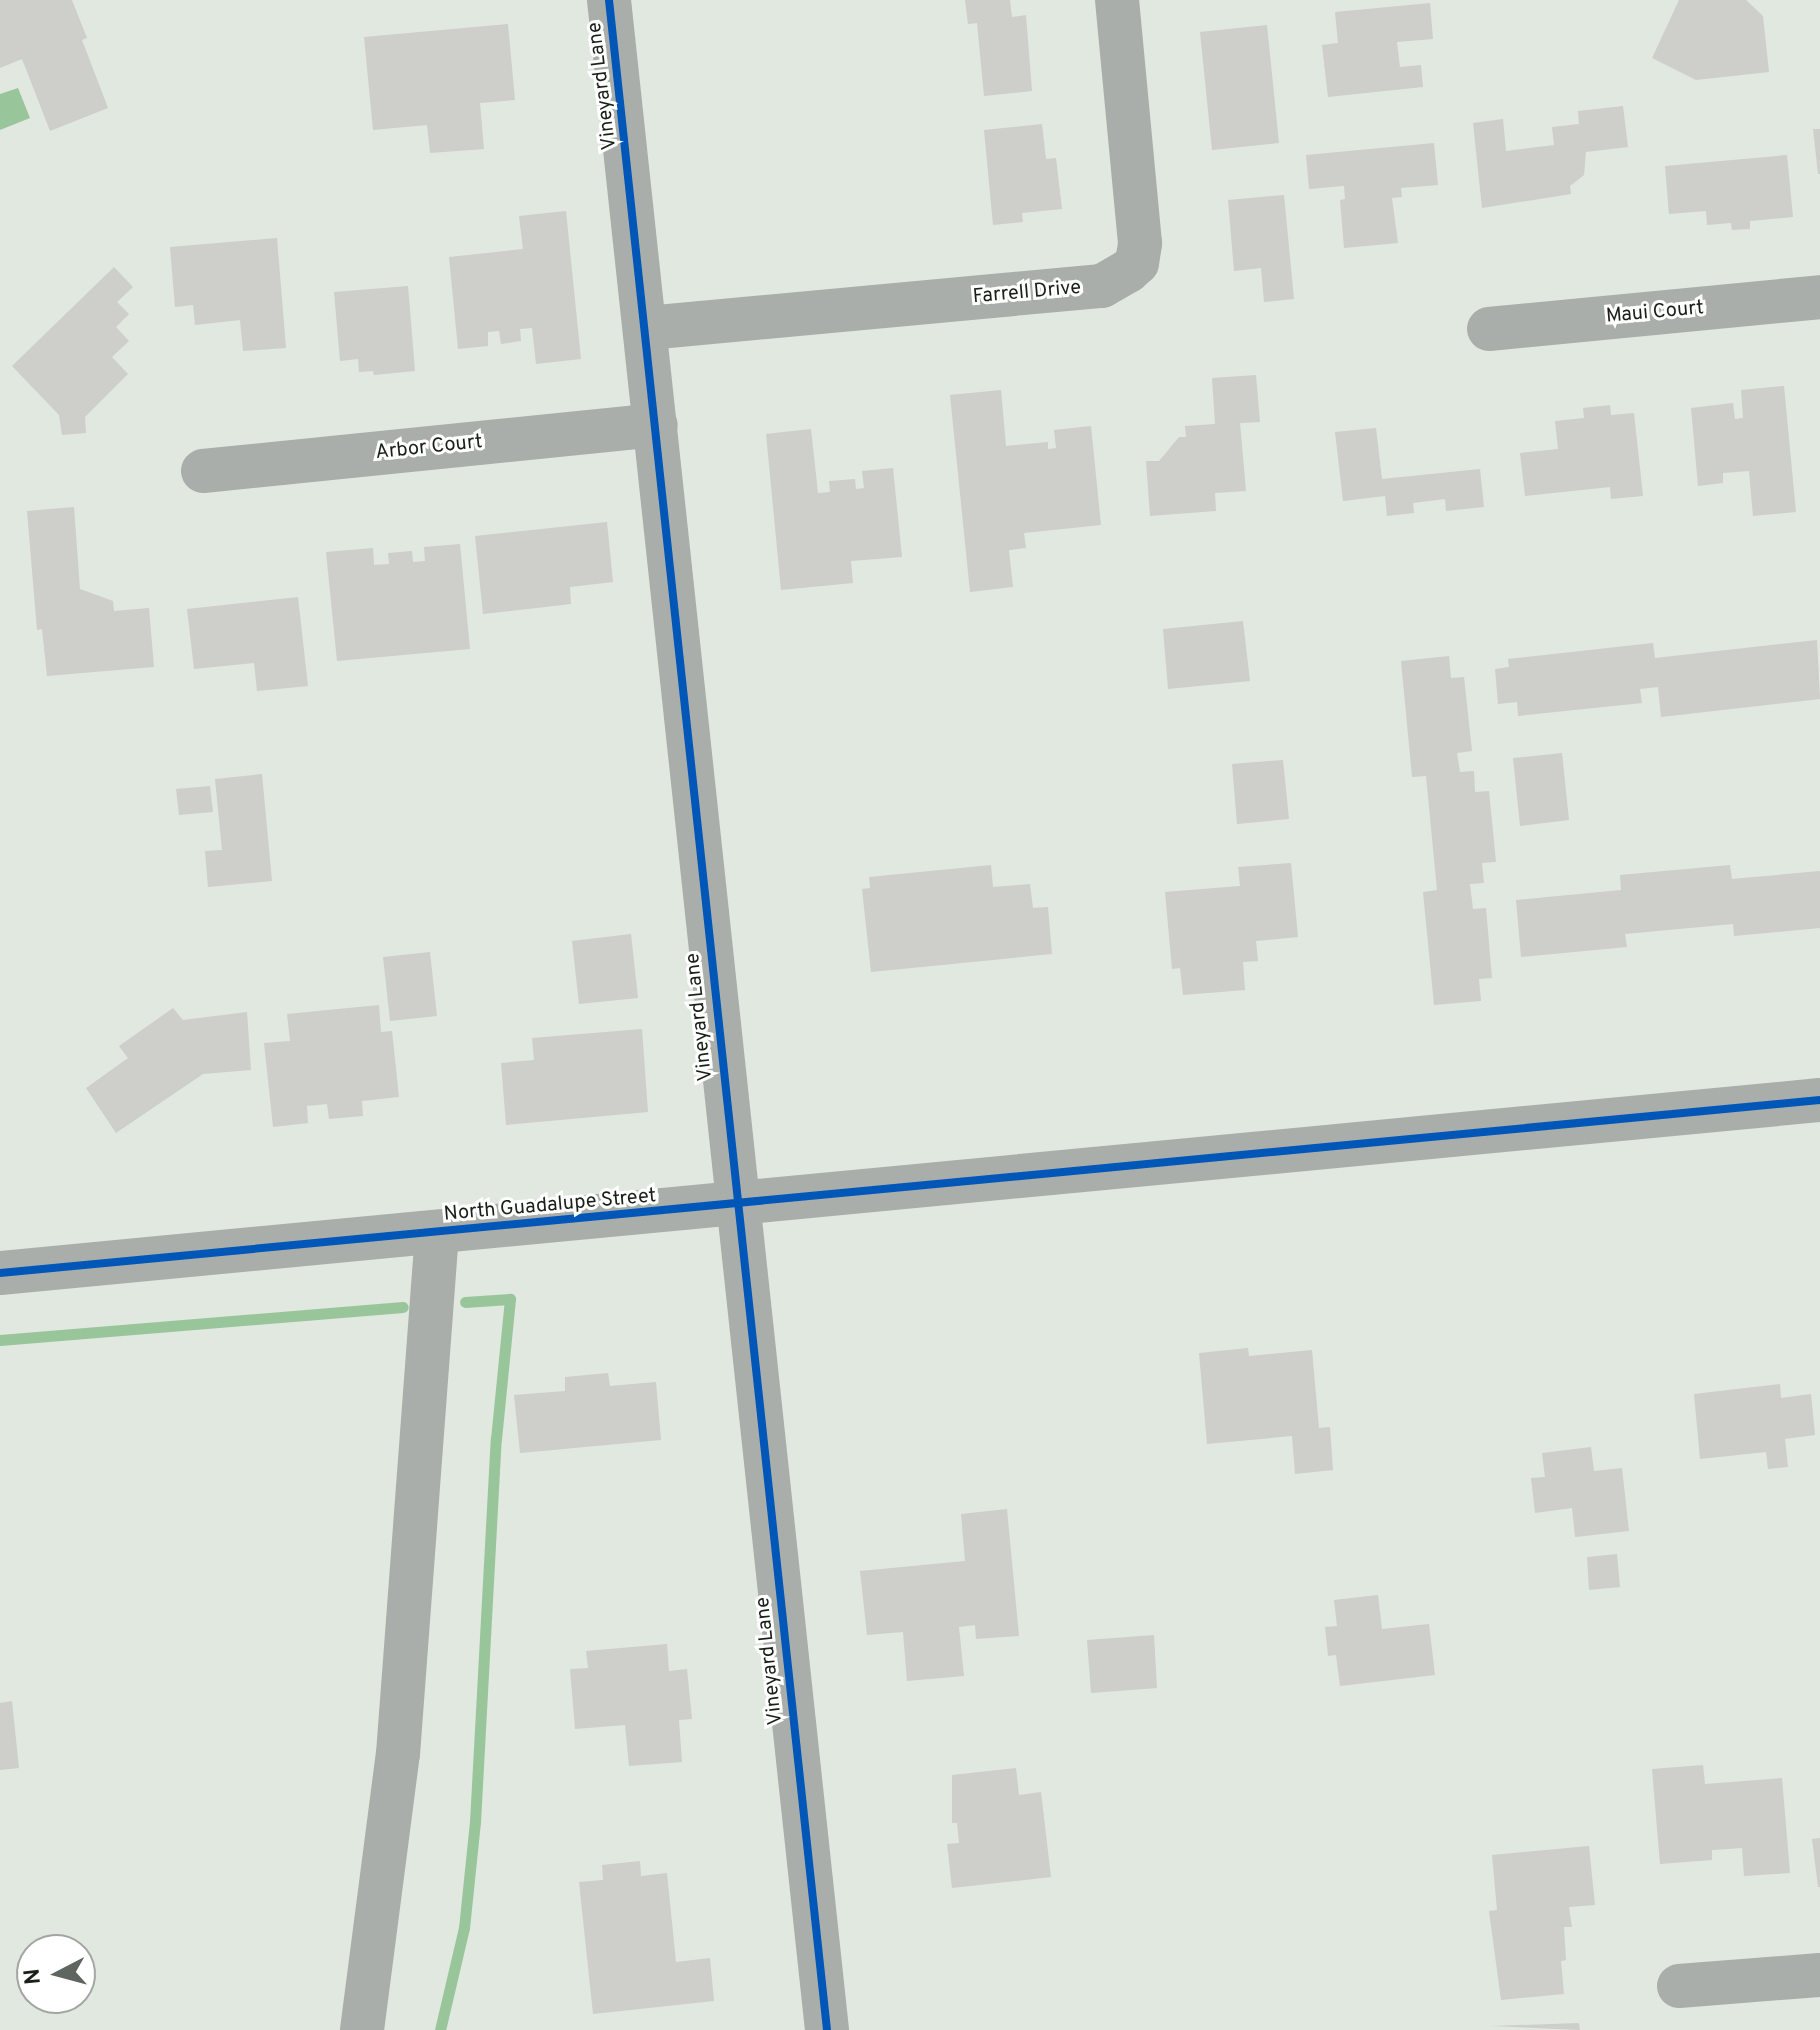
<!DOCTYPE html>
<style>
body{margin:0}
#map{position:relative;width:1820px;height:2030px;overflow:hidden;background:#e0e8e0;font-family:Overpass,sans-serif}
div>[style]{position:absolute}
.water>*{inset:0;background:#99c59b}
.stream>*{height:11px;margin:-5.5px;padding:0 5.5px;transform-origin:5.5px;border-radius:5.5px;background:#99c59b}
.building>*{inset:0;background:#cececa}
.minor>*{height:44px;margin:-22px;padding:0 22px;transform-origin:22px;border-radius:22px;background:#aaaeaa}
.cycleway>*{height:8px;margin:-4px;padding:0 4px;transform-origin:4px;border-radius:4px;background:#0057b8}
span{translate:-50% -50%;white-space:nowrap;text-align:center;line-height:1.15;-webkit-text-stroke:6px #fff;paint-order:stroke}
.street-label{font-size:20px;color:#1a1f1a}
.north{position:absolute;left:16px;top:1934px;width:80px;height:80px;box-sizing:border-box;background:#fff;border:2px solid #a3a5a3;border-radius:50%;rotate:264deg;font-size:22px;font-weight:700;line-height:32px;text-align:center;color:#1a1f1a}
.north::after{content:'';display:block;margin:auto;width:28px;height:36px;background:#5f655f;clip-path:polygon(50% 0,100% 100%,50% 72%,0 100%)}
</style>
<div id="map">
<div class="water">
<div style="clip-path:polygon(18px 88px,30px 118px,0 130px,0 94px)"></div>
</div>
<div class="stream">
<div style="left:0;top:1340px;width:404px;rotate:-4.7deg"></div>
<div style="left:440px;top:2030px;width:105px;rotate:-76.8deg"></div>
<div style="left:464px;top:1928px;width:107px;rotate:-84.1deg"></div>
<div style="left:475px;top:1822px;width:384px;rotate:-86.9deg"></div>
<div style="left:496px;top:1439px;width:141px;rotate:-84.3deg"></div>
<div style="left:510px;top:1299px;width:45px;rotate:176.2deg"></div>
</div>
<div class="building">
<div style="clip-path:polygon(0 0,72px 0,87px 38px,82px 40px,108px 108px,50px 131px,22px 59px,0 68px)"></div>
<div style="clip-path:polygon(965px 0,1010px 0,1012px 17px,1026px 15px,1032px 91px,984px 96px,977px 23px,968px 24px)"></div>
<div style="clip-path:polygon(1679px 0,1746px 0,1763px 16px,1769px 72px,1696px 80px,1652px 58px)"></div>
<div style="clip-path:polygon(1430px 3px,1433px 39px,1397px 42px,1400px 67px,1421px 65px,1423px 87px,1328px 97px,1322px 45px,1338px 43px,1335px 12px)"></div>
<div style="clip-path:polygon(508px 24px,515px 100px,480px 103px,484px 149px,430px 153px,427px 125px,373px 130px,364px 37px)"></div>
<div style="clip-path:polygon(1267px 25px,1279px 143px,1212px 150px,1200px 32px)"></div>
<div style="clip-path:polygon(1623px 106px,1628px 147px,1586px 152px,1584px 175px,1570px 186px,1571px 194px,1482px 208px,1473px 123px,1503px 119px,1506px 151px,1554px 145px,1552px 127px,1579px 124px,1578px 111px)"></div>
<div style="clip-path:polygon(1042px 124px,1046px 159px,1056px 158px,1062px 209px,1022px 213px,1023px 222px,993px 225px,984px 130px)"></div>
<div style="clip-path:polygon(1813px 129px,1820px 129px,1820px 174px,1818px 174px)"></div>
<div style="clip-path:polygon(1434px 143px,1438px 185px,1401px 188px,1402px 197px,1392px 198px,1398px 243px,1344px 248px,1340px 200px,1345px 199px,1344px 186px,1309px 189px,1306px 155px)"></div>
<div style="clip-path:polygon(1787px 155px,1793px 217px,1750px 221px,1750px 229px,1732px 230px,1731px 223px,1707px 225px,1706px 211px,1669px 214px,1665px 166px)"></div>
<div style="clip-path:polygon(1284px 195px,1294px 299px,1264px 302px,1261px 268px,1234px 271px,1228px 200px)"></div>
<div style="clip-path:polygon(566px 211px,581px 359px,536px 364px,532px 328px,520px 329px,521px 341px,501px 344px,499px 331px,488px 332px,488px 346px,458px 349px,449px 257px,523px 249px,519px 216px)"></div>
<div style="clip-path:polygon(277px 238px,286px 348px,243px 351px,240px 320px,195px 325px,193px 305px,175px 307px,170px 247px)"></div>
<div style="clip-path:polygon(114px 267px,133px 287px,117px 302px,129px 314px,116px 327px,129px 341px,112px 357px,128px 374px,85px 417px,86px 433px,62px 435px,59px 415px,12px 366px)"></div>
<div style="clip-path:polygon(408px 286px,415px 371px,374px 375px,373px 371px,359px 372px,358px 359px,340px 361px,334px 292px)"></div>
<div style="clip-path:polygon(1256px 375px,1260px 422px,1240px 423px,1246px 491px,1215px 493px,1216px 511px,1150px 516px,1146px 461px,1159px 461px,1179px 437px,1186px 437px,1185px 426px,1215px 424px,1212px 378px)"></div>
<div style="clip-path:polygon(1784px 386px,1796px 512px,1753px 516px,1749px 471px,1723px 473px,1723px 483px,1698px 486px,1691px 408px,1733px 403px,1735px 419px,1743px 418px,1741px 390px)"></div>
<div style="clip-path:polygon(1001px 390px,1006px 446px,1048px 442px,1048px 449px,1056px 448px,1054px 430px,1091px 426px,1101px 525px,1024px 533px,1026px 548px,1009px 550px,1013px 587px,970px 592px,950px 395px)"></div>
<div style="clip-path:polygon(1610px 405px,1611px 415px,1634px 413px,1643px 496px,1611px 499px,1610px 487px,1525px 496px,1520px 453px,1558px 449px,1555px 421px,1584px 418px,1583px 408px)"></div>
<div style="clip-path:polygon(1376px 428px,1382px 479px,1480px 469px,1484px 507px,1446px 511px,1445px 499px,1413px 503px,1414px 513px,1387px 516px,1385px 496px,1343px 501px,1335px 432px)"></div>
<div style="clip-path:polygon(811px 429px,818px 493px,830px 492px,829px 481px,855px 479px,856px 489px,864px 488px,862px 471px,893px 468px,902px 557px,851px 561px,853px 583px,781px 590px,766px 434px)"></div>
<div style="clip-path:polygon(74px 507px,80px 589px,113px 601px,114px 611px,149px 608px,154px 667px,47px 676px,42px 629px,37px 630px,27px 511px)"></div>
<div style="clip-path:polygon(607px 522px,613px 582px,570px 587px,571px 604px,483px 614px,475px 536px)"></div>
<div style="clip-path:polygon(460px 544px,470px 649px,337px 661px,326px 552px,373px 548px,374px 565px,389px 564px,388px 553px,412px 551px,413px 562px,425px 561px,424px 547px)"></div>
<div style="clip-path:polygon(298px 597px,308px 686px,257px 691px,254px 663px,194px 669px,187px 609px)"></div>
<div style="clip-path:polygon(1243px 621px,1250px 681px,1168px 689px,1163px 629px)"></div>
<div style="clip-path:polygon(1817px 640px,1820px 699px,1661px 717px,1658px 687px,1640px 689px,1642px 703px,1518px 716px,1517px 702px,1498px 704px,1495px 669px,1509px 667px,1508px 659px,1653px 643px,1655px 658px)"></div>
<div style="clip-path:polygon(1449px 656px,1451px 678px,1464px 677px,1472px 751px,1457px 753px,1460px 772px,1474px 771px,1475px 792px,1489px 791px,1496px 862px,1482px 863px,1484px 883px,1470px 884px,1473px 909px,1486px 908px,1492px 978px,1479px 979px,1481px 1001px,1434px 1005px,1423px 892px,1437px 890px,1426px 776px,1412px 777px,1401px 661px)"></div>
<div style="clip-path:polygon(1562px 753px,1569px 820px,1520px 826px,1513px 758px)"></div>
<div style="clip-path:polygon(1283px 760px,1289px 819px,1237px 824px,1232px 764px)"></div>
<div style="clip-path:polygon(262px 774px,272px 881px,208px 887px,205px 851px,222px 850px,215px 779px)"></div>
<div style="clip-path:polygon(210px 786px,213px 812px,179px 815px,176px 789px)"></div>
<div style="clip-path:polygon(1291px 863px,1298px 937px,1256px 941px,1258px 961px,1243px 962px,1245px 990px,1183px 995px,1180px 968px,1172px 969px,1165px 892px,1240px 886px,1238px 867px)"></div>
<div style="clip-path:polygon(991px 865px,993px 887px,1030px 884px,1033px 908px,1048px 907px,1052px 954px,871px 972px,862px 889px,870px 888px,869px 877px)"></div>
<div style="clip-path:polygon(1730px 865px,1732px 879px,1820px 871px,1820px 928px,1734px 936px,1733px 924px,1625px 934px,1627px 947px,1521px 957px,1516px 900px,1621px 890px,1620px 875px)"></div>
<div style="clip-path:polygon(631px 934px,638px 998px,579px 1004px,572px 941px)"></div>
<div style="clip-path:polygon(430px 952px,437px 1016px,390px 1021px,383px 957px)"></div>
<div style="clip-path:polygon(379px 1005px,381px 1032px,392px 1031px,399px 1097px,362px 1101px,363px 1116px,329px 1119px,327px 1104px,307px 1106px,308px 1123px,273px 1127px,264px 1043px,290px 1041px,287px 1014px)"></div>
<div style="clip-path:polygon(173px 1008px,183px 1020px,247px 1012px,251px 1070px,203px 1074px,116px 1133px,86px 1088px,128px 1058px,119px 1046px)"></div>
<div style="clip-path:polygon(642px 1029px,648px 1112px,506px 1125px,501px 1063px,534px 1060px,532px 1038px)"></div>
<div style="clip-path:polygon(1248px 1348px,1249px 1356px,1312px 1350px,1319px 1428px,1330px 1427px,1333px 1470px,1295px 1474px,1292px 1436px,1207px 1444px,1199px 1353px)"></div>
<div style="clip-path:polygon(608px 1373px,610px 1386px,656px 1382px,661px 1440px,520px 1453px,514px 1395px,565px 1391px,565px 1377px)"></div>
<div style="clip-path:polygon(1780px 1384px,1781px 1398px,1811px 1394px,1815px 1435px,1785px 1439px,1788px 1467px,1768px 1469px,1766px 1452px,1700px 1459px,1694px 1394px)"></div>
<div style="clip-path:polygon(1591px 1447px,1594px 1471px,1622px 1468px,1629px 1531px,1575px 1537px,1572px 1508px,1535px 1513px,1531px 1478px,1545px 1477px,1542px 1453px)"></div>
<div style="clip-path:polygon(1007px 1509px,1019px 1636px,976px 1639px,975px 1625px,959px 1627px,964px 1676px,907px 1681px,903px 1632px,867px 1635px,860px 1571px,965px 1561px,961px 1514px)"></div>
<div style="clip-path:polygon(1617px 1554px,1620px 1587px,1589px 1590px,1587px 1557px)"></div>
<div style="clip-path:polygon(1378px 1595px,1382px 1629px,1429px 1624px,1435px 1675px,1340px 1686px,1336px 1655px,1328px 1656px,1325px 1627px,1337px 1626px,1334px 1600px)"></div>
<div style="clip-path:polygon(1154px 1635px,1157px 1688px,1091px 1693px,1087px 1640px)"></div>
<div style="clip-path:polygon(667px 1644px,669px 1671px,687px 1669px,692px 1719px,679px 1720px,682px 1762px,629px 1766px,625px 1725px,575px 1729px,570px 1669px,588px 1668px,586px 1651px)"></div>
<div style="clip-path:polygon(12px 1701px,19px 1768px,0 1770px,0 1703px)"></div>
<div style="clip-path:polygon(1703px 1765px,1705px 1784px,1782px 1778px,1790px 1873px,1744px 1876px,1742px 1848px,1712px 1850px,1712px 1860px,1660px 1864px,1652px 1769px)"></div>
<div style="clip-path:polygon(1016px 1768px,1019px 1795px,1041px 1792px,1051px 1877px,952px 1888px,947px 1844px,959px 1843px,957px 1823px,952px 1823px,952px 1775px)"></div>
<div style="clip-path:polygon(1820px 1838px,1820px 1887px,1818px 1887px,1812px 1839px)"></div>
<div style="clip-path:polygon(1589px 1846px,1595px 1905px,1569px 1907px,1572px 1927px,1564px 1927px,1566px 1960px,1561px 1961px,1564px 1994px,1501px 2000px,1489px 1911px,1497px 1910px,1492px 1855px)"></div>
<div style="clip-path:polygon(640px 1861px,641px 1876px,667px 1873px,676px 1962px,710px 1958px,714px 2001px,593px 2014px,579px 1882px,603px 1880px,602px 1865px)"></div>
<div style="clip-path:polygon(1579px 2023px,1580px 2030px,1491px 2026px)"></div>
</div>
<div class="minor">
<div style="left:609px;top:0;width:2042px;rotate:83.87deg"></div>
<div style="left:647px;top:328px;width:457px;rotate:-5.3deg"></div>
<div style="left:1102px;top:286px;width:30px;rotate:-30deg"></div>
<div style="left:1128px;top:271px;width:12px;rotate:-42deg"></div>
<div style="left:1137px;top:263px;width:20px;rotate:-81deg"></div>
<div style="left:1140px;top:243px;width:244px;rotate:-95.4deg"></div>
<div style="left:1489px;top:329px;width:333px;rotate:-5.5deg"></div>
<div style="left:203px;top:471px;width:455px;rotate:-5.8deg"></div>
<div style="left:0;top:1273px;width:1828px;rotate:-5.43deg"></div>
<div style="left:1679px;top:1986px;width:141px;rotate:-4.5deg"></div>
<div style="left:362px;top:2030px;width:278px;rotate:-82.6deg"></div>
<div style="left:398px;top:1754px;width:522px;rotate:-85.72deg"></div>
</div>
<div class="cycleway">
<div style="left:609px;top:0;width:2042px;rotate:83.87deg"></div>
<div style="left:0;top:1273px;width:1828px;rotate:-5.43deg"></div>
</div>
<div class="street-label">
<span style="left:603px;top:86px;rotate:-97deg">Vineyard Lane</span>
<span style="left:1027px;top:293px;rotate:-5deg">Farrell Drive</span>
<span style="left:1655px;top:313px;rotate:-5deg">Maui Court</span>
<span style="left:429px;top:448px;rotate:-6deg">Arbor Court</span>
<span style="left:700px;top:1017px;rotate:-96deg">Vineyard Lane</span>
<span style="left:550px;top:1206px;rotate:-5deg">North Guadalupe Street</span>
<span style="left:770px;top:1661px;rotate:-96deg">Vineyard Lane</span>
</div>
<div class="north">N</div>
</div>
